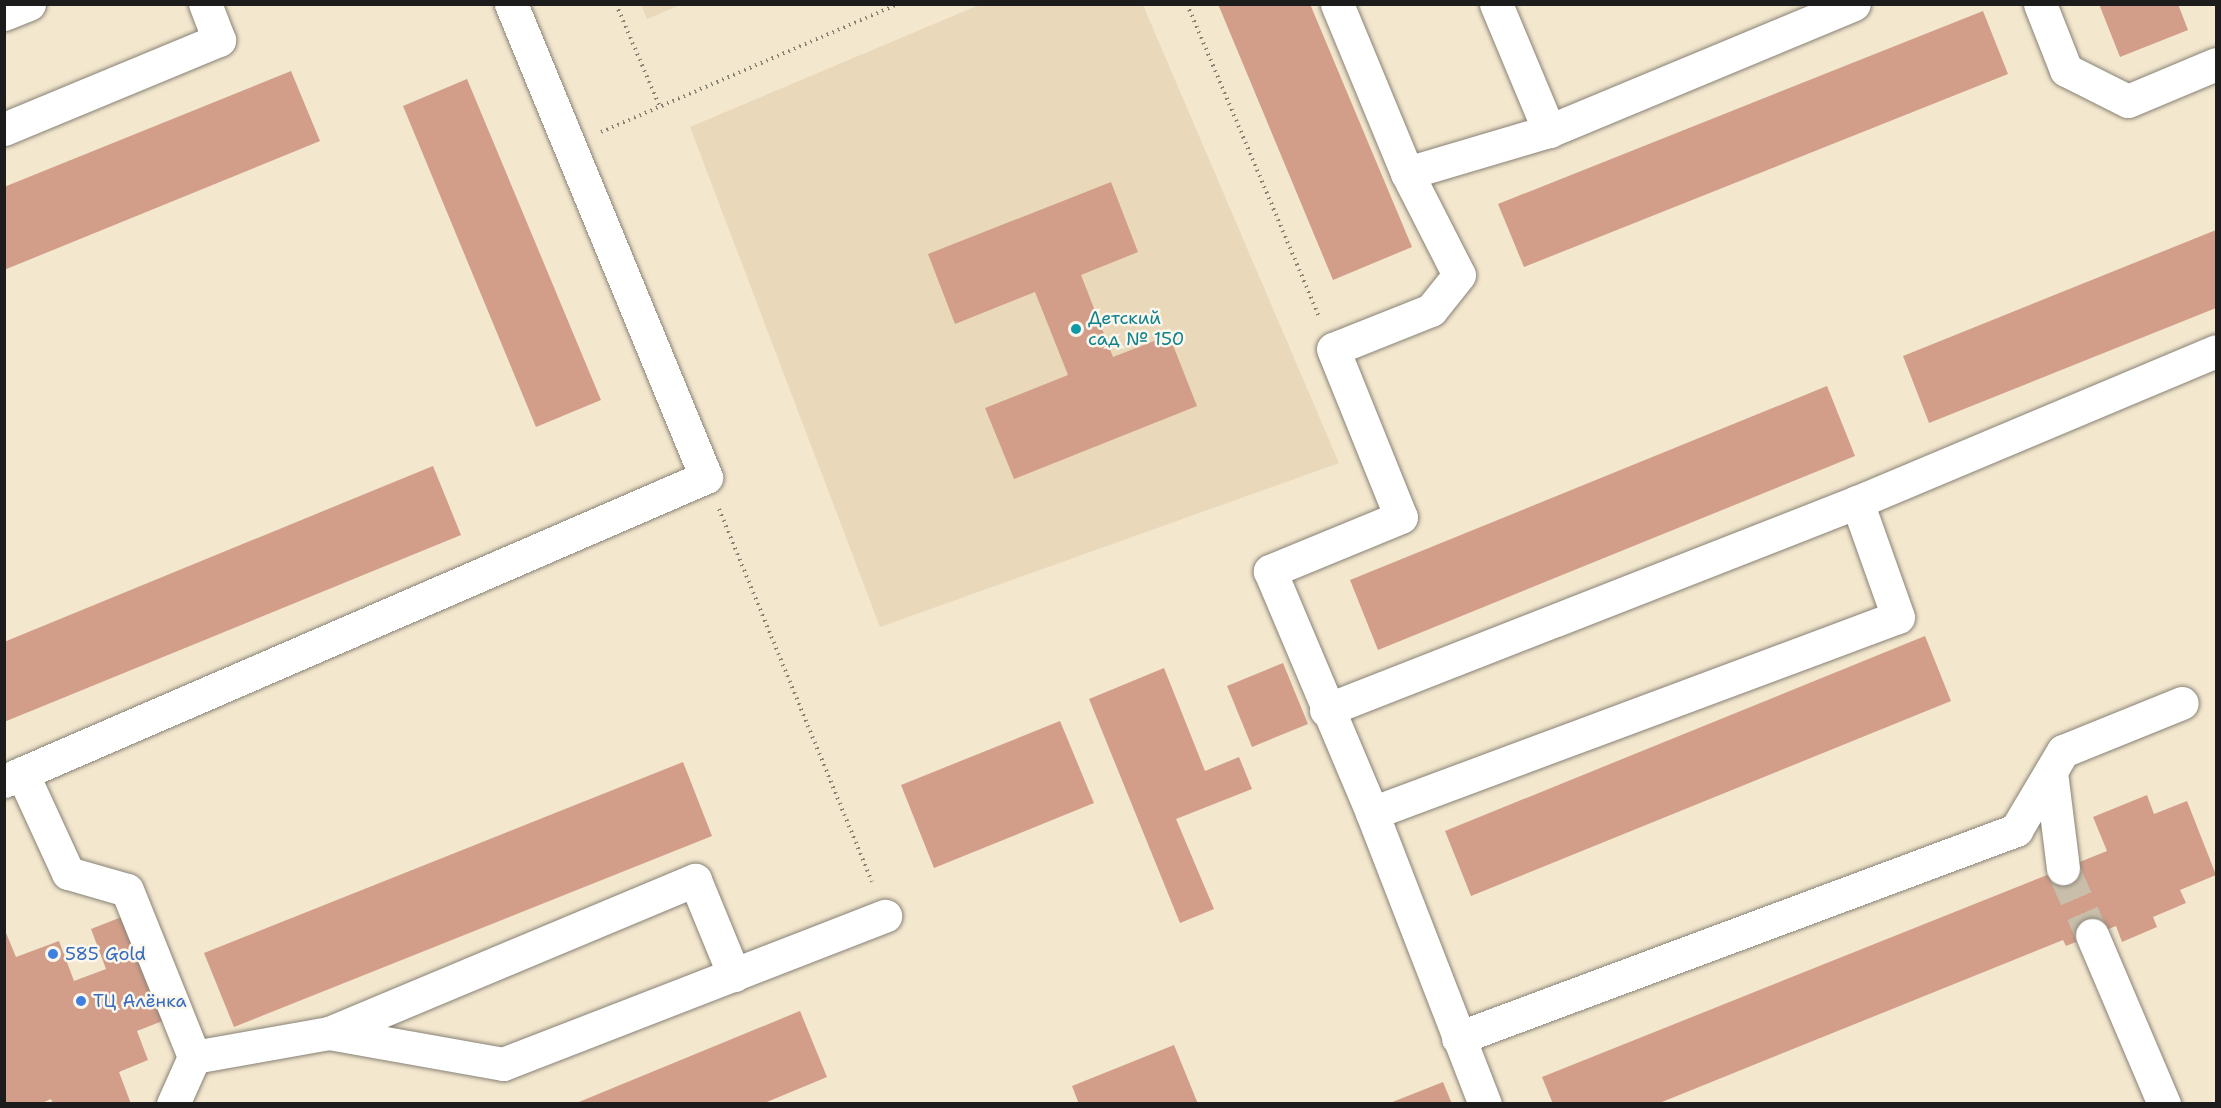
<!DOCTYPE html>
<meta charset="utf-8">
<style>
body{margin:0}
#map{position:relative;width:2221px;height:1108px;overflow:hidden;background:#f3e7ce;font-family:"Shantell Sans",sans-serif}
div>[style]{position:absolute}
.built>*{inset:0;background:#ead8ba}
.building>*{inset:0;background:#d29e89}
.minor-tunnel>*{height:33px;margin-top:-16.5px;transform-origin:0;background:repeating-linear-gradient(90deg,#c8beaa 0 33px,transparent 0 49px)}
.path>*{height:4px;margin-top:-2px;transform-origin:0;background:repeating-linear-gradient(90deg,#888275 0 1.5px,transparent 0 6px)}
.roads{filter:drop-shadow(0 0 2px #888275) drop-shadow(0 0 2px #888275)}
.minor>*{height:33px;margin:-16.5px;padding:0 16.5px;transform-origin:16.5px;border-radius:16.5px;background:#fff}
.dots>*{width:16px;height:16px;translate:-50% -50%;box-sizing:border-box;border:3px solid #fbf7ec;border-radius:50%}
span{translate:-50% -50%;white-space:nowrap;text-align:center;line-height:1.15;-webkit-text-stroke:5px #fbf7ec;paint-order:stroke}
.culture-label{font-size:18px;color:#0d838f}
.left{translate:0 -50%;text-align:left}
.shop-label{font-size:18px;color:#366cbe}
.frame{position:absolute;inset:0;border:6px solid #1c1c1c;pointer-events:none}
</style>
<div id="map">
<div class="built">
<div style="clip-path:polygon(641px 5px,680px 5px,647px 19px)"></div>
<div style="clip-path:polygon(979px 5px,1143px 5px,1339px 463px,880px 627px,690px 127px)"></div>
</div>
<div class="building">
<div style="clip-path:polygon(1218px 4px,1310px 4px,1412px 247px,1333px 280px)"></div>
<div style="clip-path:polygon(2099px 4px,2178px 4px,2188px 30px,2120px 57px)"></div>
<div style="clip-path:polygon(1983px 11px,2008px 74px,1524px 267px,1498px 204px)"></div>
<div style="clip-path:polygon(291px 71px,320px 141px,4px 270px,4px 187px)"></div>
<div style="clip-path:polygon(467px 79px,601px 400px,536px 427px,403px 106px)"></div>
<div style="clip-path:polygon(1111px 182px,1138px 252px,1081px 275px,1113px 357px,1169px 335px,1197px 406px,1014px 479px,985px 408px,1068px 375px,1035px 292px,955px 324px,928px 254px)"></div>
<div style="clip-path:polygon(2216px 230px,2216px 308px,1929px 423px,1903px 356px)"></div>
<div style="clip-path:polygon(1827px 386px,1855px 456px,1378px 650px,1350px 580px)"></div>
<div style="clip-path:polygon(433px 466px,461px 535px,4px 722px,4px 642px)"></div>
<div style="clip-path:polygon(1925px 636px,1951px 701px,1471px 896px,1445px 831px)"></div>
<div style="clip-path:polygon(1283px 663px,1308px 724px,1252px 747px,1227px 686px)"></div>
<div style="clip-path:polygon(1164px 668px,1205px 771px,1239px 757px,1252px 789px,1176px 819px,1214px 909px,1180px 923px,1089px 699px)"></div>
<div style="clip-path:polygon(1060px 721px,1094px 803px,934px 868px,901px 785px)"></div>
<div style="clip-path:polygon(683px 762px,712px 836px,234px 1027px,204px 953px)"></div>
<div style="clip-path:polygon(2147px 795px,2154px 814px,2187px 801px,2216px 875px,2180px 890px,2186px 903px,2153px 917px,2157px 927px,2122px 942px,2116px 926px,2066px 946px,2063px 940px,1657px 1104px,1553px 1104px,1542px 1077px,2107px 851px,2093px 817px)"></div>
<div style="clip-path:polygon(124px 916px,165px 1020px,137px 1031px,148px 1060px,119px 1072px,131px 1104px,53px 1104px,51px 1099px,40px 1104px,4px 1104px,4px 928px,16px 957px,59px 941px,74px 981px,106px 969px,91px 929px)"></div>
<div style="clip-path:polygon(800px 1011px,827px 1077px,762px 1104px,574px 1104px)"></div>
<div style="clip-path:polygon(1174px 1045px,1198px 1104px,1079px 1104px,1072px 1086px)"></div>
<div style="clip-path:polygon(1443px 1082px,1452px 1104px,1390px 1104px,1390px 1103px)"></div>
</div>
<div class="minor-tunnel">
<div style="left:2063px;top:868px;width:73px;rotate:66.6deg"></div>
</div>
<div class="path">
<div style="left:616px;top:4px;width:112px;rotate:66.9deg"></div>
<div style="left:1187px;top:4px;width:339px;rotate:67.1deg"></div>
<div style="left:601px;top:132px;width:323px;rotate:-23.3deg"></div>
<div style="left:719px;top:509px;width:403px;rotate:67.7deg"></div>
</div>
<div class="roads">
<div class="minor">
<div style="left:1337px;top:4px;width:183px;rotate:67.5deg"></div>
<div style="left:1407px;top:173px;width:114px;rotate:63deg"></div>
<div style="left:1459px;top:275px;width:45px;rotate:128.7deg"></div>
<div style="left:1431px;top:310px;width:105px;rotate:158.3deg"></div>
<div style="left:1333px;top:349px;width:181px;rotate:68deg"></div>
<div style="left:1401px;top:517px;width:142px;rotate:157.6deg"></div>
<div style="left:1270px;top:571px;width:263px;rotate:67.1deg"></div>
<div style="left:1372px;top:813px;width:312px;rotate:68.8deg"></div>
<div style="left:1496px;top:4px;width:138px;rotate:67.3deg"></div>
<div style="left:2040px;top:4px;width:71px;rotate:68.5deg"></div>
<div style="left:2066px;top:70px;width:69px;rotate:26.6deg"></div>
<div style="left:2128px;top:101px;width:95px;rotate:-22.8deg"></div>
<div style="left:4px;top:14px;width:27px;rotate:-22deg"></div>
<div style="left:4px;top:129px;width:233px;rotate:-22.5deg"></div>
<div style="left:219px;top:40px;width:39px;rotate:-111deg"></div>
<div style="left:1407px;top:173px;width:148px;rotate:-16.5deg"></div>
<div style="left:1549px;top:131px;width:330px;rotate:-22.6deg"></div>
<div style="left:1326px;top:710px;width:570px;rotate:-21.39deg"></div>
<div style="left:1857px;top:502px;width:389px;rotate:-22.8deg"></div>
<div style="left:2051px;top:772px;width:97px;rotate:82.9deg"></div>
<div style="left:22px;top:773px;width:110px;rotate:65.3deg"></div>
<div style="left:68px;top:873px;width:61px;rotate:16.1deg"></div>
<div style="left:127px;top:890px;width:180px;rotate:68.1deg"></div>
<div style="left:194px;top:1057px;width:137px;rotate:-10.1deg"></div>
<div style="left:329px;top:1033px;width:397px;rotate:-22.7deg"></div>
<div style="left:695px;top:880px;width:103px;rotate:67.7deg"></div>
<div style="left:4px;top:781px;width:765px;rotate:-23.41deg"></div>
<div style="left:706px;top:477px;width:512px;rotate:-112.4deg"></div>
<div style="left:1372px;top:813px;width:561px;rotate:-20.44deg"></div>
<div style="left:1898px;top:617px;width:122px;rotate:-109.6deg"></div>
<div style="left:2092px;top:935px;width:184px;rotate:66.9deg"></div>
<div style="left:329px;top:1033px;width:177px;rotate:10.1deg"></div>
<div style="left:503px;top:1064px;width:410px;rotate:-21.2deg"></div>
<div style="left:1458px;top:1038px;width:596px;rotate:-20.44deg"></div>
<div style="left:2016px;top:830px;width:92px;rotate:-59.3deg"></div>
<div style="left:2063px;top:751px;width:128px;rotate:-22deg"></div>
<div style="left:173px;top:1104px;width:51px;rotate:-65.9deg"></div>
</div>
</div>
<div class="dots">
<div style="left:1076px;top:329px;background:#0f9aa8"></div>
<div style="left:53px;top:954px;background:#3f7fe0"></div>
<div style="left:81px;top:1001px;background:#3f7fe0"></div>
</div>
<div class="culture-label">
<span class="left" style="left:1088px;top:329px">Детский<br>сад № 150</span>
</div>
<div class="shop-label">
<span class="left" style="left:65px;top:954px">585 Gold</span>
<span class="left" style="left:93px;top:1001px">ТЦ Алёнка</span>
</div>
<div class="frame"></div>
</div>
